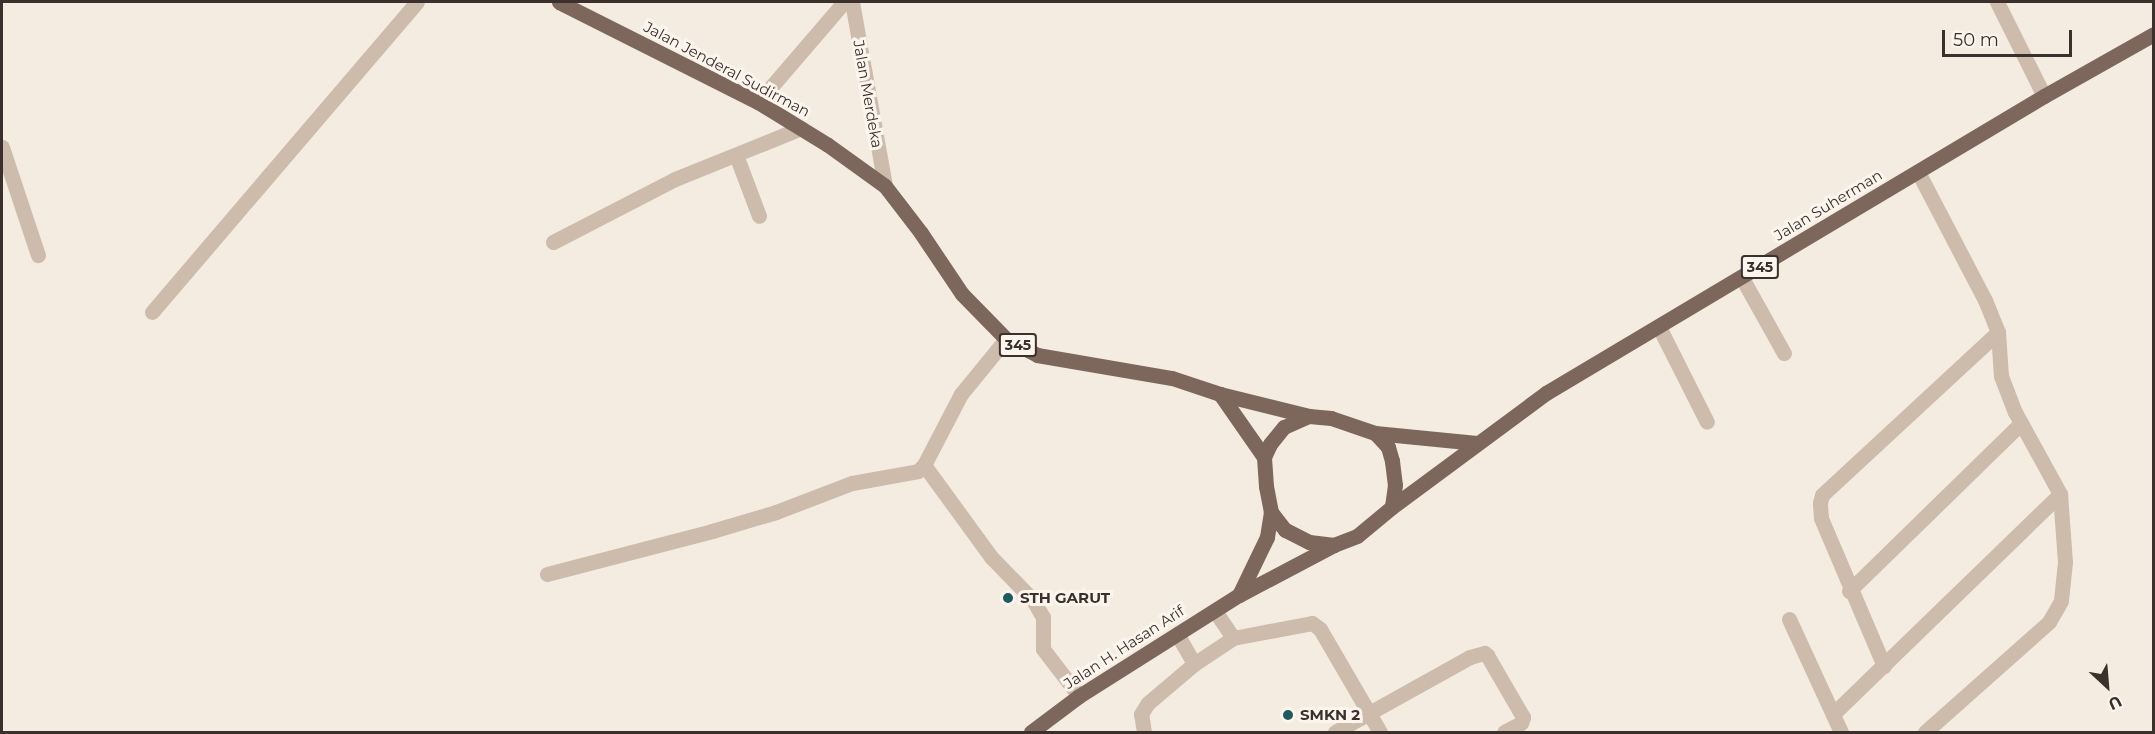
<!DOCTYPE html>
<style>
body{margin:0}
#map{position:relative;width:2155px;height:734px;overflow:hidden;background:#f4ebe1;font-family:Montserrat,sans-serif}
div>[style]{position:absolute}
.minor>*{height:15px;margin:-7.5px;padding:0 7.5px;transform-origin:7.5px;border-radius:7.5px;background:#cdbbac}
.major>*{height:15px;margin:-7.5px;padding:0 7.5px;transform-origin:7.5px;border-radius:7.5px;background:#7d675c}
.dots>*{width:16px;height:16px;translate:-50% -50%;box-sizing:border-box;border:3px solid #fbf5ee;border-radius:50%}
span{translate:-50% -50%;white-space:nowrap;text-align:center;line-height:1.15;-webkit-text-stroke:6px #fbf5ee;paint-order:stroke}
.shield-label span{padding:2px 4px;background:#fbf5ee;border:2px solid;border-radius:4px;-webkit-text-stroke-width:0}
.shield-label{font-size:14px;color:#3b302b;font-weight:700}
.street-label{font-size:15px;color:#3b302b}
.poi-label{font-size:15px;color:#3b302b;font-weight:700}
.left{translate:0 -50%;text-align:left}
.frame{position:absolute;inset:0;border:3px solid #3b302b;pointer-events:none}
.north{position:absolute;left:2077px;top:656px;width:60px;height:60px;-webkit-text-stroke:4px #fbf5ee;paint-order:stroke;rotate:154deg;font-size:16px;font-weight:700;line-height:24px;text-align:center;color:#3b302b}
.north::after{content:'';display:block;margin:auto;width:21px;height:27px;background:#3b302b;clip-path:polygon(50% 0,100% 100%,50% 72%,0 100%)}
.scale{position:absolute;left:1942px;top:30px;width:130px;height:27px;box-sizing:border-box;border:3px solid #3b302b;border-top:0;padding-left:8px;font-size:18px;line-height:21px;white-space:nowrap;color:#3b302b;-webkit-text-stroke:4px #fbf5ee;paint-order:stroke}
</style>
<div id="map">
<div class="minor">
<div style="left:852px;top:2px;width:187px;rotate:79.8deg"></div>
<div style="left:1997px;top:2px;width:105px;rotate:63.4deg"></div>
<div style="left:758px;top:102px;width:132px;rotate:-49.3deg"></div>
<div style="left:2px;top:147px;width:114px;rotate:71.6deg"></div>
<div style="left:736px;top:155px;width:65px;rotate:69.3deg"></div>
<div style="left:1918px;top:172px;width:144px;rotate:62.4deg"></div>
<div style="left:1985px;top:300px;width:35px;rotate:68deg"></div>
<div style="left:1998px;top:332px;width:44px;rotate:86.1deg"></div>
<div style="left:2001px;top:376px;width:39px;rotate:69deg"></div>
<div style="left:2015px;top:412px;width:94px;rotate:61.2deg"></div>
<div style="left:2060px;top:494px;width:68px;rotate:85.8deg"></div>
<div style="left:2065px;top:562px;width:39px;rotate:96deg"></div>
<div style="left:2061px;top:601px;width:24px;rotate:120deg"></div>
<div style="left:2049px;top:622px;width:166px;rotate:138.4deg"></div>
<div style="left:553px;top:242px;width:137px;rotate:-27.3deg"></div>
<div style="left:675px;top:179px;width:136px;rotate:-22deg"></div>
<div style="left:1742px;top:278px;width:86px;rotate:60.8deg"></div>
<div style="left:152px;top:312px;width:408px;rotate:-49.5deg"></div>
<div style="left:1659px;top:327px;width:106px;rotate:63.2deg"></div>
<div style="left:924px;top:465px;width:114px;rotate:53.9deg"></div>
<div style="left:991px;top:557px;width:60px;rotate:45.7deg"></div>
<div style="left:1033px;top:600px;width:20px;rotate:60deg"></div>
<div style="left:1043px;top:617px;width:32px;rotate:90deg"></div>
<div style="left:1043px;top:649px;width:59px;rotate:52.5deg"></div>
<div style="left:547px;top:574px;width:171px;rotate:-14.6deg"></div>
<div style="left:712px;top:531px;width:67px;rotate:-16.5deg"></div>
<div style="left:776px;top:512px;width:81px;rotate:-20.9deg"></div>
<div style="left:852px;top:483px;width:67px;rotate:-10.3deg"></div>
<div style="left:918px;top:471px;width:8px;rotate:-45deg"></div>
<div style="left:924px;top:465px;width:80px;rotate:-62.5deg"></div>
<div style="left:961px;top:394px;width:71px;rotate:-50.7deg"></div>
<div style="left:1849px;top:591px;width:240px;rotate:-44.3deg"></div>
<div style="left:1215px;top:611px;width:32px;rotate:56deg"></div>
<div style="left:1789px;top:619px;width:124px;rotate:65.3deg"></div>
<div style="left:1177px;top:634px;width:34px;rotate:60deg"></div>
<div style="left:1884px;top:666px;width:161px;rotate:-113.1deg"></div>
<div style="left:1821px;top:518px;width:15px;rotate:-94deg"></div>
<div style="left:1820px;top:503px;width:8px;rotate:-76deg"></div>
<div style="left:1822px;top:495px;width:240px;rotate:-42.8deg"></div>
<div style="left:1833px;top:714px;width:316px;rotate:-44.1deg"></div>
<div style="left:1144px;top:732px;width:18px;rotate:-99deg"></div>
<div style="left:1141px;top:714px;width:13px;rotate:-58deg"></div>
<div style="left:1148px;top:703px;width:60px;rotate:-40.3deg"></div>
<div style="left:1194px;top:664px;width:47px;rotate:-33.7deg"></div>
<div style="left:1233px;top:638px;width:80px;rotate:-10.8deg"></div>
<div style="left:1312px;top:623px;width:10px;rotate:37deg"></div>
<div style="left:1320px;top:629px;width:119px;rotate:59.8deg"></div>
<div style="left:1335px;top:732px;width:154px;rotate:-29.1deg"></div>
<div style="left:1470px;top:657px;width:15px;rotate:-16deg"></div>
<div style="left:1484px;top:653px;width:4px;rotate:34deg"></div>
<div style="left:1487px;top:655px;width:72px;rotate:59.9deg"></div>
<div style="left:1523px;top:717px;width:6px;rotate:108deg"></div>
<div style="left:1521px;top:723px;width:19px;rotate:152deg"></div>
</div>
<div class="major">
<div style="left:559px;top:2px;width:223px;rotate:26.7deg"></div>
<div style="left:758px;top:102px;width:82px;rotate:31.6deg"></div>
<div style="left:828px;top:145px;width:70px;rotate:35.7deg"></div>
<div style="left:885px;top:186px;width:59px;rotate:52.5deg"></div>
<div style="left:921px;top:233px;width:73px;rotate:56.1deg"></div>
<div style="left:962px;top:294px;width:63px;rotate:45.6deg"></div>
<div style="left:1006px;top:339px;width:35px;rotate:27deg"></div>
<div style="left:1037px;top:355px;width:137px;rotate:9.7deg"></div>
<div style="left:1172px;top:378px;width:51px;rotate:18.4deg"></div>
<div style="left:1220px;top:394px;width:92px;rotate:13.9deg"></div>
<div style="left:1220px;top:394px;width:77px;rotate:55.1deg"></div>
<div style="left:1309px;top:416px;width:22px;rotate:5deg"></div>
<div style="left:1331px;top:418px;width:46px;rotate:18.8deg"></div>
<div style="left:1375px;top:433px;width:19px;rotate:47deg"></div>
<div style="left:1388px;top:447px;width:15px;rotate:74deg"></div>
<div style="left:1392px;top:461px;width:24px;rotate:83deg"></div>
<div style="left:1395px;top:485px;width:22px;rotate:98deg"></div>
<div style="left:1392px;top:507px;width:45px;rotate:140.4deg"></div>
<div style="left:1357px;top:536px;width:25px;rotate:159deg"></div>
<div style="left:1334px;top:545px;width:25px;rotate:-173deg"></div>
<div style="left:1309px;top:542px;width:27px;rotate:-153deg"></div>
<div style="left:1285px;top:530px;width:23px;rotate:-128deg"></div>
<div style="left:1271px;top:512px;width:26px;rotate:-101deg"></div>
<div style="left:1266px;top:486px;width:29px;rotate:-94deg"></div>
<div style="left:1264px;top:457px;width:14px;rotate:-65deg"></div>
<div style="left:1270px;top:444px;width:22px;rotate:-51deg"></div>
<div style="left:1284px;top:427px;width:27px;rotate:-24deg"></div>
<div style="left:1375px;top:433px;width:102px;rotate:5.6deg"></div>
<div style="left:1392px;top:507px;width:192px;rotate:-36.5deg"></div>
<div style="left:1546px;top:393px;width:580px;rotate:-30.81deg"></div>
<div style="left:2044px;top:96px;width:126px;rotate:-29.4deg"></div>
<div style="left:1239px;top:595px;width:64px;rotate:-64.2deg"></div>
<div style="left:1267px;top:537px;width:25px;rotate:-81deg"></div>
<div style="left:1031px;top:732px;width:60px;rotate:-36.9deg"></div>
<div style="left:1079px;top:696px;width:189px;rotate:-32.3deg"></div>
<div style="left:1239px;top:595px;width:107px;rotate:-27.8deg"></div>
</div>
<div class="dots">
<div style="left:1008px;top:598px;background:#1f5a5e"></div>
<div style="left:1288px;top:715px;background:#1f5a5e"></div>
</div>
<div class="shield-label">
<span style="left:1760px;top:267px">345</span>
<span style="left:1018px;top:345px">345</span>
</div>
<div class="street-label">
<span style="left:727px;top:69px;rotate:28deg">Jalan Jenderal Sudirman</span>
<span style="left:868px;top:94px;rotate:80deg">Jalan Merdeka</span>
<span style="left:1828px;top:205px;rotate:-31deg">Jalan Suherman</span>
<span style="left:1124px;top:647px;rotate:-33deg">Jalan H. Hasan Arif</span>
</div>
<div class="poi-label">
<span class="left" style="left:1020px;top:598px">STH GARUT</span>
<span class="left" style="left:1300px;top:715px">SMKN 2</span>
</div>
<div class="frame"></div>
<div class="north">U</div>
<div class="scale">50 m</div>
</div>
